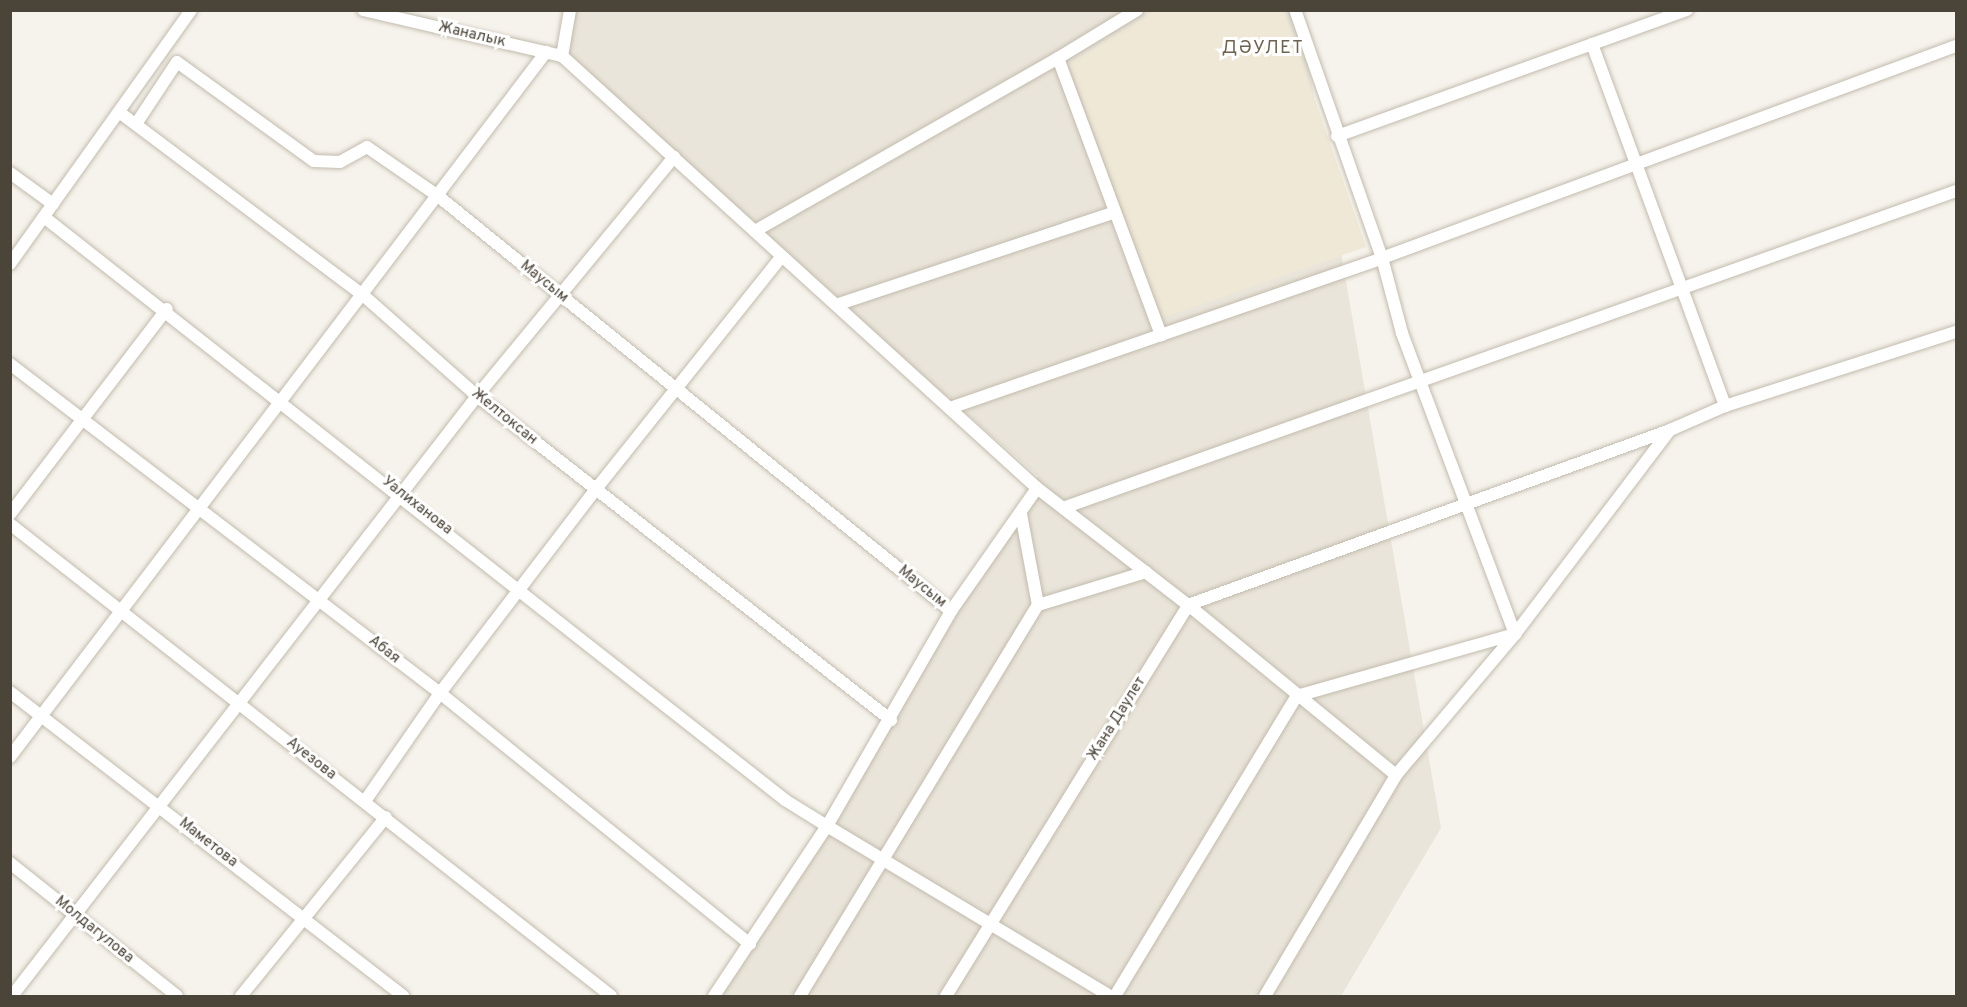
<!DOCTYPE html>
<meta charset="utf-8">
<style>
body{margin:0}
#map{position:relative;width:1967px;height:1007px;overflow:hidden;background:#f6f3ec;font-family:Overpass,sans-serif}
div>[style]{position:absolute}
.residential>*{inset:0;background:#eae5da}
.education>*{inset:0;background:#efe8d6}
.roads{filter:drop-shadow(0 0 2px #c2bbae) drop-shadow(0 0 2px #c2bbae)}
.minor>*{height:12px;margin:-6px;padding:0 6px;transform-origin:6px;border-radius:6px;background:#fff}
span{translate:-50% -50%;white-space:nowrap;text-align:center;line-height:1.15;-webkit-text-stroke:6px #fff;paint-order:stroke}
.street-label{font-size:15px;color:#4b4439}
.quarter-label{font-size:18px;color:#6e6250;letter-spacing:1.5px}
.frame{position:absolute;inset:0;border:12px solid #4b4439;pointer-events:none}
</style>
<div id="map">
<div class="residential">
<div style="clip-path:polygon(569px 11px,1299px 11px,1441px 828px,1341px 996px,712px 996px,1038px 476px,558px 58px)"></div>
</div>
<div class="education">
<div style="clip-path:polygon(1156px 11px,1284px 11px,1366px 247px,1162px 318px,1069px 64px)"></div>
</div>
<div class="roads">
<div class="minor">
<div style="left:1137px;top:10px;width:92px;rotate:148.7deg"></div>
<div style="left:1058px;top:58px;width:296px;rotate:69.6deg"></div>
<div style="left:1592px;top:44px;width:386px;rotate:69.8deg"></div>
<div style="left:562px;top:56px;width:47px;rotate:-80.1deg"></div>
<div style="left:119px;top:112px;width:305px;rotate:36.9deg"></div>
<div style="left:363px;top:295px;width:152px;rotate:41.5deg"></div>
<div style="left:477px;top:396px;width:526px;rotate:38.05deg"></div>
<div style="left:136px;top:124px;width:74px;rotate:-56.5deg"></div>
<div style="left:177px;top:62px;width:169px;rotate:35.9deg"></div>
<div style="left:314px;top:161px;width:26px;rotate:2deg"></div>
<div style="left:340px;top:162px;width:31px;rotate:-29deg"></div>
<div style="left:367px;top:147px;width:86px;rotate:34.6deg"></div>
<div style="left:438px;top:196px;width:660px;rotate:38.97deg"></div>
<div style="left:1337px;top:136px;width:372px;rotate:-19.8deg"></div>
<div style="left:10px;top:173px;width:53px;rotate:35.8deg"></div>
<div style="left:44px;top:217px;width:943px;rotate:38.19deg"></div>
<div style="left:785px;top:800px;width:49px;rotate:31.8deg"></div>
<div style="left:827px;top:826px;width:248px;rotate:-60deg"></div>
<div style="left:951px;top:611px;width:150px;rotate:-55deg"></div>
<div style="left:1037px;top:488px;width:642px;rotate:-137.71deg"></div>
<div style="left:562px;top:56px;width:204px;rotate:-167deg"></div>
<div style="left:755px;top:231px;width:349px;rotate:-29.7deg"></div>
<div style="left:10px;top:264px;width:312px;rotate:-54.5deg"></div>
<div style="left:836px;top:305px;width:294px;rotate:-18.4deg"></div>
<div style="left:10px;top:364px;width:541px;rotate:37.42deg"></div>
<div style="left:440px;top:693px;width:399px;rotate:39deg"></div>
<div style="left:950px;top:408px;width:457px;rotate:-19.1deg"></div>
<div style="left:1382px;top:258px;width:612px;rotate:-20.27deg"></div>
<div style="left:1063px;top:508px;width:948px;rotate:-19.54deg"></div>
<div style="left:10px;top:514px;width:258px;rotate:-52.6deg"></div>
<div style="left:10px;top:524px;width:764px;rotate:38.14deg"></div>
<div style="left:1038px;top:605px;width:113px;rotate:-17deg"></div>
<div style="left:10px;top:692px;width:497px;rotate:37.7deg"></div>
<div style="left:10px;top:757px;width:886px;rotate:-52.75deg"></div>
<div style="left:1396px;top:775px;width:185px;rotate:-49.8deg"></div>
<div style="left:1515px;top:634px;width:256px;rotate:-52.8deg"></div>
<div style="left:1670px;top:430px;width:60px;rotate:-23.6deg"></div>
<div style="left:1725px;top:406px;width:243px;rotate:-17.8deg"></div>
<div style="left:365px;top:801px;width:131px;rotate:-55.2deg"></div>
<div style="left:440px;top:693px;width:257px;rotate:-52.6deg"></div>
<div style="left:596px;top:489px;width:298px;rotate:-51.4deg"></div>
<div style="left:10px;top:863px;width:213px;rotate:38.5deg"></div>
<div style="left:12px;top:996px;width:759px;rotate:-52.22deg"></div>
<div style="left:477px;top:396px;width:310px;rotate:-50.5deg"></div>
<div style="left:241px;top:996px;width:230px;rotate:-51deg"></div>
<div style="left:714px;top:996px;width:204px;rotate:-56.4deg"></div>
<div style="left:827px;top:826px;width:330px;rotate:31deg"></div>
<div style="left:800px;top:996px;width:458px;rotate:-58.7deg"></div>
<div style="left:1038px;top:605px;width:93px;rotate:-100.6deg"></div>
<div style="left:946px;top:996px;width:460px;rotate:-58.2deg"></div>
<div style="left:1188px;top:605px;width:191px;rotate:-142.2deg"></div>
<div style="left:1115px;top:996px;width:351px;rotate:-58.8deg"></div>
<div style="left:1297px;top:696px;width:227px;rotate:-15.9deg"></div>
<div style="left:1515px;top:634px;width:322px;rotate:-110.6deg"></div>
<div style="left:1402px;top:333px;width:78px;rotate:-104.9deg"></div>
<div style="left:1382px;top:258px;width:263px;rotate:-109.3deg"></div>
<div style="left:1265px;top:996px;width:257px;rotate:-59.3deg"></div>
<div style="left:1396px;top:775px;width:269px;rotate:-140.7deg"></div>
<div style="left:1188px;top:605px;width:513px;rotate:-19.95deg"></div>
</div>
</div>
<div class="street-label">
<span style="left:472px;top:35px;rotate:13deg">Жаналык</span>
<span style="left:544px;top:282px;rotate:39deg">Маусым</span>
<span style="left:504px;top:417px;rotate:39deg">Желтоксан</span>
<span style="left:417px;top:506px;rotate:38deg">Уалиханова</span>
<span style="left:922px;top:587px;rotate:39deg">Маусым</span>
<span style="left:384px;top:650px;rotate:38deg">Абая</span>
<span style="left:1117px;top:719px;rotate:-58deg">Жана Даулет</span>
<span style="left:311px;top:759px;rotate:38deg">Ауезова</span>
<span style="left:208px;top:843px;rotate:38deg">Маметова</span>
<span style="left:94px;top:930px;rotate:39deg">Молдагулова</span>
</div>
<div class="quarter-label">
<span style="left:1263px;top:49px">ДӘУЛЕТ</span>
</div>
<div class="frame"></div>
</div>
